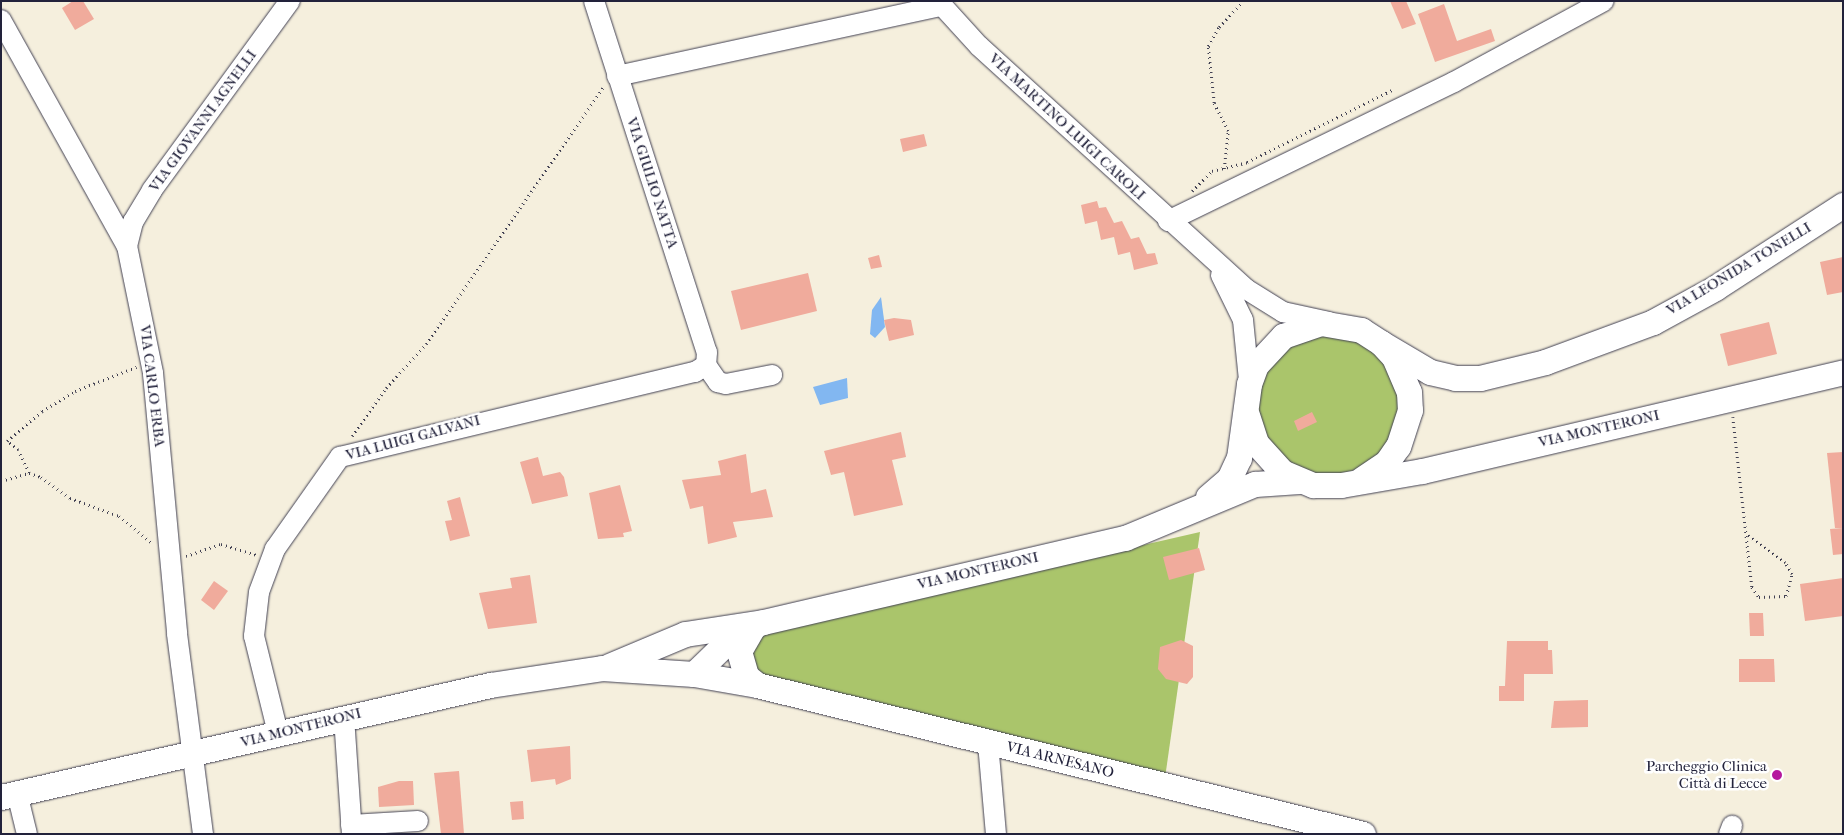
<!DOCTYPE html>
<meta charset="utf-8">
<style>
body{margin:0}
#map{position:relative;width:1844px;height:835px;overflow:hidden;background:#f5efdd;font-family:"IM FELL French Canon",serif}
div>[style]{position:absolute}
.green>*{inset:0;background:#aac56b}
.round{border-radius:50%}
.water>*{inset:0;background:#82b7f1}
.building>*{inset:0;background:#f0ab9c}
.path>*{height:2.5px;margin-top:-1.25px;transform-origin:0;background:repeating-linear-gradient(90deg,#424153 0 1px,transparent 0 5px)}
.roads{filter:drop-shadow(0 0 1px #424153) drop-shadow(0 0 1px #424153)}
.minor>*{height:20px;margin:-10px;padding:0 10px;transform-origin:10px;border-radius:10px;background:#fff}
.major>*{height:25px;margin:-12.5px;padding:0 12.5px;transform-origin:12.5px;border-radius:12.5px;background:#fff}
.dots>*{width:14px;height:14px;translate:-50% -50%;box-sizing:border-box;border:2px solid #fff;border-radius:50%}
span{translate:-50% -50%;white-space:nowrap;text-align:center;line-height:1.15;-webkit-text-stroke:5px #fff;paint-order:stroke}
.street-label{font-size:15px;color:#22223b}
.poi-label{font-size:15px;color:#22223b}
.right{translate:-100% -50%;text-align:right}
.frame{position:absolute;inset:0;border:2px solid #22223b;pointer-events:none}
</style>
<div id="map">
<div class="green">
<div class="round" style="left:1257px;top:333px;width:142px;height:142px"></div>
<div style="clip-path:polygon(1200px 532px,1165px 778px,759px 679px,746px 650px,751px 640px,768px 631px)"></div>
</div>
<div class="water">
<div style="clip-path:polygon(881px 297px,885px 327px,875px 338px,870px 334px,872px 310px)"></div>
<div style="clip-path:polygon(847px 378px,848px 398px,820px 405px,813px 387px)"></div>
</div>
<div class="building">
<div style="clip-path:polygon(73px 1px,83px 1px,94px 19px,75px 30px,62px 8px)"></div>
<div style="clip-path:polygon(1390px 1px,1406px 1px,1416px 24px,1402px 29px)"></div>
<div style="clip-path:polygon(1444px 4px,1457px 41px,1491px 29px,1495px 41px,1435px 62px,1418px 14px)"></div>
<div style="clip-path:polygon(924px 134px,927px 146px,903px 152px,900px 139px)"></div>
<div style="clip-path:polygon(1097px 201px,1099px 208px,1106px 207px,1114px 223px,1122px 221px,1131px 239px,1139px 237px,1147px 254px,1155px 253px,1158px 264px,1134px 270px,1130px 252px,1118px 255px,1114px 237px,1101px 240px,1097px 221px,1085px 224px,1081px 205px)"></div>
<div style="clip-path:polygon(879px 255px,882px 267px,871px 269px,868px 258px)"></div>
<div style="clip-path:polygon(1843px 257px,1843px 292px,1827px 295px,1820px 262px)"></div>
<div style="clip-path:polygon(808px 273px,817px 311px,741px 330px,731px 291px)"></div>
<div style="clip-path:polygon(894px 318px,911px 320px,914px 335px,889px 341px,884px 320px)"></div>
<div style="clip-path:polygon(1769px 322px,1777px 354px,1728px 366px,1720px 334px)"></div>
<div style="clip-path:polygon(1312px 412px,1317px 422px,1298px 431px,1294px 421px)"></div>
<div style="clip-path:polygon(901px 432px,906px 457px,892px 460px,903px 505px,854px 516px,844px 472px,831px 475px,824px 451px)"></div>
<div style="clip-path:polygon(1843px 452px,1843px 528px,1835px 528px,1827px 453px)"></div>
<div style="clip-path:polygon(746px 454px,751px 493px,766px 489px,773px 517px,733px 522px,737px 537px,708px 544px,703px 506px,690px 509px,682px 480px,721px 475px,718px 461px)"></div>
<div style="clip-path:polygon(538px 457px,543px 476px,560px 472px,564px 477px,568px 496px,532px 504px,520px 462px)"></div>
<div style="clip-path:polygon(620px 485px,632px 531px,623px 533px,624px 537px,598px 539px,589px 493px)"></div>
<div style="clip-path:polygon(460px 497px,470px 536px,450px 541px,445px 521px,452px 520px,447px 501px)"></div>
<div style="clip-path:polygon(1843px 528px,1843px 554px,1833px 555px,1830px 529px)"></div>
<div style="clip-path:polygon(1199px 548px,1205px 570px,1169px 580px,1163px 557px)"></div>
<div style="clip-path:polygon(530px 575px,537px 623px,488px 629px,479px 593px,512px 588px,510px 578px)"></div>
<div style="clip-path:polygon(1843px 578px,1843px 616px,1805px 621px,1800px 584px)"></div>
<div style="clip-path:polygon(214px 581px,228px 591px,214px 610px,201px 600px)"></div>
<div style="clip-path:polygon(1749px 613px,1763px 613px,1764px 636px,1750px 636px)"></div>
<div style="clip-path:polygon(1181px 640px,1193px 646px,1193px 677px,1187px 684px,1166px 679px,1158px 669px,1160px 647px)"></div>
<div style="clip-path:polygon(1507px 641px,1548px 641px,1548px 650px,1552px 650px,1553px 674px,1524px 674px,1524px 701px,1499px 701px,1499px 686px,1505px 686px)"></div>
<div style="clip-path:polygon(1739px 659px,1774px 659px,1775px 682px,1739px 682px)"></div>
<div style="clip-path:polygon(1588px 700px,1588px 727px,1551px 728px,1554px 701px)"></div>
<div style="clip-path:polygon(570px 746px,571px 779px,556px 785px,555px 779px,531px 782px,527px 750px)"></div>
<div style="clip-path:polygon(459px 771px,464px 834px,441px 834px,434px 773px)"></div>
<div style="clip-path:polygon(399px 781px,413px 781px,414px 805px,379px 807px,378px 787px)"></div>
<div style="clip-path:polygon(523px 801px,524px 819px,512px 820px,510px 802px)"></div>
</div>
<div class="path">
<div style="left:1224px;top:169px;width:38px;rotate:-84deg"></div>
<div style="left:1228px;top:131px;width:31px;rotate:-117deg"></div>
<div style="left:1214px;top:103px;width:57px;rotate:-96deg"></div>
<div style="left:1208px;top:46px;width:22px;rotate:-60deg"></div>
<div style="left:1219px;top:27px;width:35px;rotate:-47deg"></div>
<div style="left:1192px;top:191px;width:28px;rotate:-45deg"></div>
<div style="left:1212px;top:171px;width:36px;rotate:-14deg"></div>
<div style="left:1247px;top:162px;width:162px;rotate:-26.4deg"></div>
<div style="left:1733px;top:417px;width:171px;rotate:83.6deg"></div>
<div style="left:1752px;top:587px;width:12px;rotate:55deg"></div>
<div style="left:1759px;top:597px;width:27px;rotate:-2deg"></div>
<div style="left:1786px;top:596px;width:23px;rotate:-75deg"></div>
<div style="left:1792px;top:574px;width:13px;rotate:-122deg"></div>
<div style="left:1785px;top:563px;width:47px;rotate:-143.6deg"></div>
<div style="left:352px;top:436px;width:59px;rotate:-54.7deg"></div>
<div style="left:386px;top:388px;width:59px;rotate:-47.7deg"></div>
<div style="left:426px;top:344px;width:313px;rotate:-55.4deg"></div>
<div style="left:29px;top:473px;width:25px;rotate:-116deg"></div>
<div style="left:18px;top:450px;width:14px;rotate:-141deg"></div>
<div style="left:7px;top:441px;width:46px;rotate:-40.6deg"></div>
<div style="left:42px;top:411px;width:39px;rotate:-31deg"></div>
<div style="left:75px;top:391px;width:66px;rotate:-21.5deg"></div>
<div style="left:1px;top:481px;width:29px;rotate:-16deg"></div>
<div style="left:29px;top:473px;width:13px;rotate:18deg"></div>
<div style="left:41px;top:477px;width:36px;rotate:36deg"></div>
<div style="left:70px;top:498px;width:52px;rotate:20.2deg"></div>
<div style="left:119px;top:516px;width:41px;rotate:39.1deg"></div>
<div style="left:186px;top:556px;width:37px;rotate:-19deg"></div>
<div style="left:221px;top:544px;width:38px;rotate:17deg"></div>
</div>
<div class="roads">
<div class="minor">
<div style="left:594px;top:1px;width:369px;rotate:72.2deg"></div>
<div style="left:707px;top:352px;width:13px;rotate:94deg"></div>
<div style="left:938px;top:1px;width:61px;rotate:47.7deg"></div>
<div style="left:979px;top:46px;width:361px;rotate:42.3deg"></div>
<div style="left:1246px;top:289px;width:44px;rotate:31.9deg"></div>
<div style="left:1283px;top:312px;width:47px;rotate:12.3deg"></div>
<div style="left:1px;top:20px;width:259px;rotate:60.9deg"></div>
<div style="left:127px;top:246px;width:130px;rotate:78.4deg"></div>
<div style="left:153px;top:373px;width:262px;rotate:84.7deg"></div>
<div style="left:177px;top:634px;width:202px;rotate:82.6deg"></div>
<div style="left:617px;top:76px;width:332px;rotate:-12.2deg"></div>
<div style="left:1168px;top:221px;width:318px;rotate:-25.9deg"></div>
<div style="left:1454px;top:82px;width:170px;rotate:-28.4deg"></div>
<div style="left:127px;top:246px;width:25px;rotate:-76deg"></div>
<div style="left:133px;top:222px;width:37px;rotate:-59deg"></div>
<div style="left:152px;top:190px;width:234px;rotate:-53.9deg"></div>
<div style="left:1221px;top:275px;width:50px;rotate:63.9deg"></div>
<div style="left:1243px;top:320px;width:60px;rotate:84.3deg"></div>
<div style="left:344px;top:717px;width:117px;rotate:86.1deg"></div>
<div style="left:278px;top:733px;width:100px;rotate:-103.9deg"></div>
<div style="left:254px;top:636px;width:44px;rotate:-83.5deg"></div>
<div style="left:259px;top:592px;width:46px;rotate:-69.6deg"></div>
<div style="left:275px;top:549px;width:113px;rotate:-54.8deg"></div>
<div style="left:340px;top:457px;width:365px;rotate:-13.5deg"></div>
<div style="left:695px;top:372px;width:13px;rotate:-32deg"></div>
<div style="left:706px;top:365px;width:21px;rotate:55deg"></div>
<div style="left:718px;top:382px;width:8px;rotate:14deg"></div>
<div style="left:726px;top:384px;width:47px;rotate:-11.1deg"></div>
<div style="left:988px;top:743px;width:91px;rotate:85deg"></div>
<div style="left:17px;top:793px;width:42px;rotate:76.3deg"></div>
<div style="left:351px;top:825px;width:67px;rotate:-3.4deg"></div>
<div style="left:1729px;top:834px;width:9px;rotate:-69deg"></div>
</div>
<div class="major">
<div style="left:1381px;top:343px;width:57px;rotate:30.6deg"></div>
<div style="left:1430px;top:372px;width:26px;rotate:13deg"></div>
<div style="left:1455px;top:378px;width:25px"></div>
<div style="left:1480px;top:378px;width:67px;rotate:-13.8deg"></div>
<div style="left:1545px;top:362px;width:115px;rotate:-20.3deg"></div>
<div style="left:1653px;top:322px;width:71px;rotate:-28.7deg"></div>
<div style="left:1715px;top:288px;width:153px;rotate:-33deg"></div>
<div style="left:1247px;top:415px;width:29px;rotate:72deg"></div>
<div style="left:1256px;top:443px;width:39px;rotate:48deg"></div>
<div style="left:1282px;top:472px;width:34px;rotate:23deg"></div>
<div style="left:1313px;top:485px;width:28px"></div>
<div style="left:1341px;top:485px;width:82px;rotate:-9.8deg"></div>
<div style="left:1422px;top:471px;width:432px;rotate:-13.2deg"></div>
<div style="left:1208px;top:497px;width:28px;rotate:-41deg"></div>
<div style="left:1229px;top:479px;width:23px;rotate:-65deg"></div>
<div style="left:1239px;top:458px;width:75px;rotate:-82.3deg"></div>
<div style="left:1249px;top:384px;width:20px;rotate:-70deg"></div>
<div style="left:1256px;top:365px;width:40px;rotate:-47deg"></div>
<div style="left:1283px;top:336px;width:40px;rotate:-18.9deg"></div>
<div style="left:1321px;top:323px;width:41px;rotate:9.9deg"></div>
<div style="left:1361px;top:330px;width:24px;rotate:33deg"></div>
<div style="left:1381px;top:343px;width:19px;rotate:47deg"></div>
<div style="left:1394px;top:357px;width:38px;rotate:67deg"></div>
<div style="left:1409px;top:392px;width:18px;rotate:87deg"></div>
<div style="left:1410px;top:410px;width:38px;rotate:108deg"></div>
<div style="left:1398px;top:446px;width:19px;rotate:125deg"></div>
<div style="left:1387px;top:462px;width:30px;rotate:146deg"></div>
<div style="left:753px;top:627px;width:28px;rotate:120deg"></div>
<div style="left:739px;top:651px;width:26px;rotate:74deg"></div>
<div style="left:746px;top:676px;width:14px;rotate:39deg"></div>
<div style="left:609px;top:666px;width:82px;rotate:-22.8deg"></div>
<div style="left:685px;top:634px;width:79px;rotate:-8.7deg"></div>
<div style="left:763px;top:622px;width:372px;rotate:-13.1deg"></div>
<div style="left:1125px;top:538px;width:141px;rotate:-22.6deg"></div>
<div style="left:1255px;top:484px;width:44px;rotate:-3.9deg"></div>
<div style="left:694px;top:674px;width:42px;rotate:-44deg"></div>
<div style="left:724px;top:645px;width:36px;rotate:-32deg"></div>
<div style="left:1px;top:797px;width:502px;rotate:-12.9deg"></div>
<div style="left:490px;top:685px;width:113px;rotate:-8.6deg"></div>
<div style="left:602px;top:668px;width:92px;rotate:3.7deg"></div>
<div style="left:694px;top:674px;width:64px;rotate:9.9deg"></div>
<div style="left:757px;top:685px;width:624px;rotate:13.81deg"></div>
</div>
</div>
<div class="dots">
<div style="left:1777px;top:775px;background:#b5179e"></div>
</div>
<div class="street-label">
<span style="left:203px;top:121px;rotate:-54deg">VIA GIOVANNI AGNELLI</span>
<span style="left:1067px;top:127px;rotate:43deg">VIA MARTINO LUIGI CAROLI</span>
<span style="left:652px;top:183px;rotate:72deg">VIA GIULIO NATTA</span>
<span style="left:1739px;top:269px;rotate:-31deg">VIA LEONIDA TONELLI</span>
<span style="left:152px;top:386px;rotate:83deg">VIA CARLO ERBA</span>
<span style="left:1599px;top:429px;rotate:-13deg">VIA MONTERONI</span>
<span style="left:413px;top:438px;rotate:-15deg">VIA LUIGI GALVANI</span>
<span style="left:978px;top:571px;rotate:-13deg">VIA MONTERONI</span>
<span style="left:301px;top:728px;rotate:-14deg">VIA MONTERONI</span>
<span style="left:1060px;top:760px;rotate:14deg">VIA ARNESANO</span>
</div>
<div class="poi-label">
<span class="right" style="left:1767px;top:775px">Parcheggio Clinica<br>Città di Lecce</span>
</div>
<div class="frame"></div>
</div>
